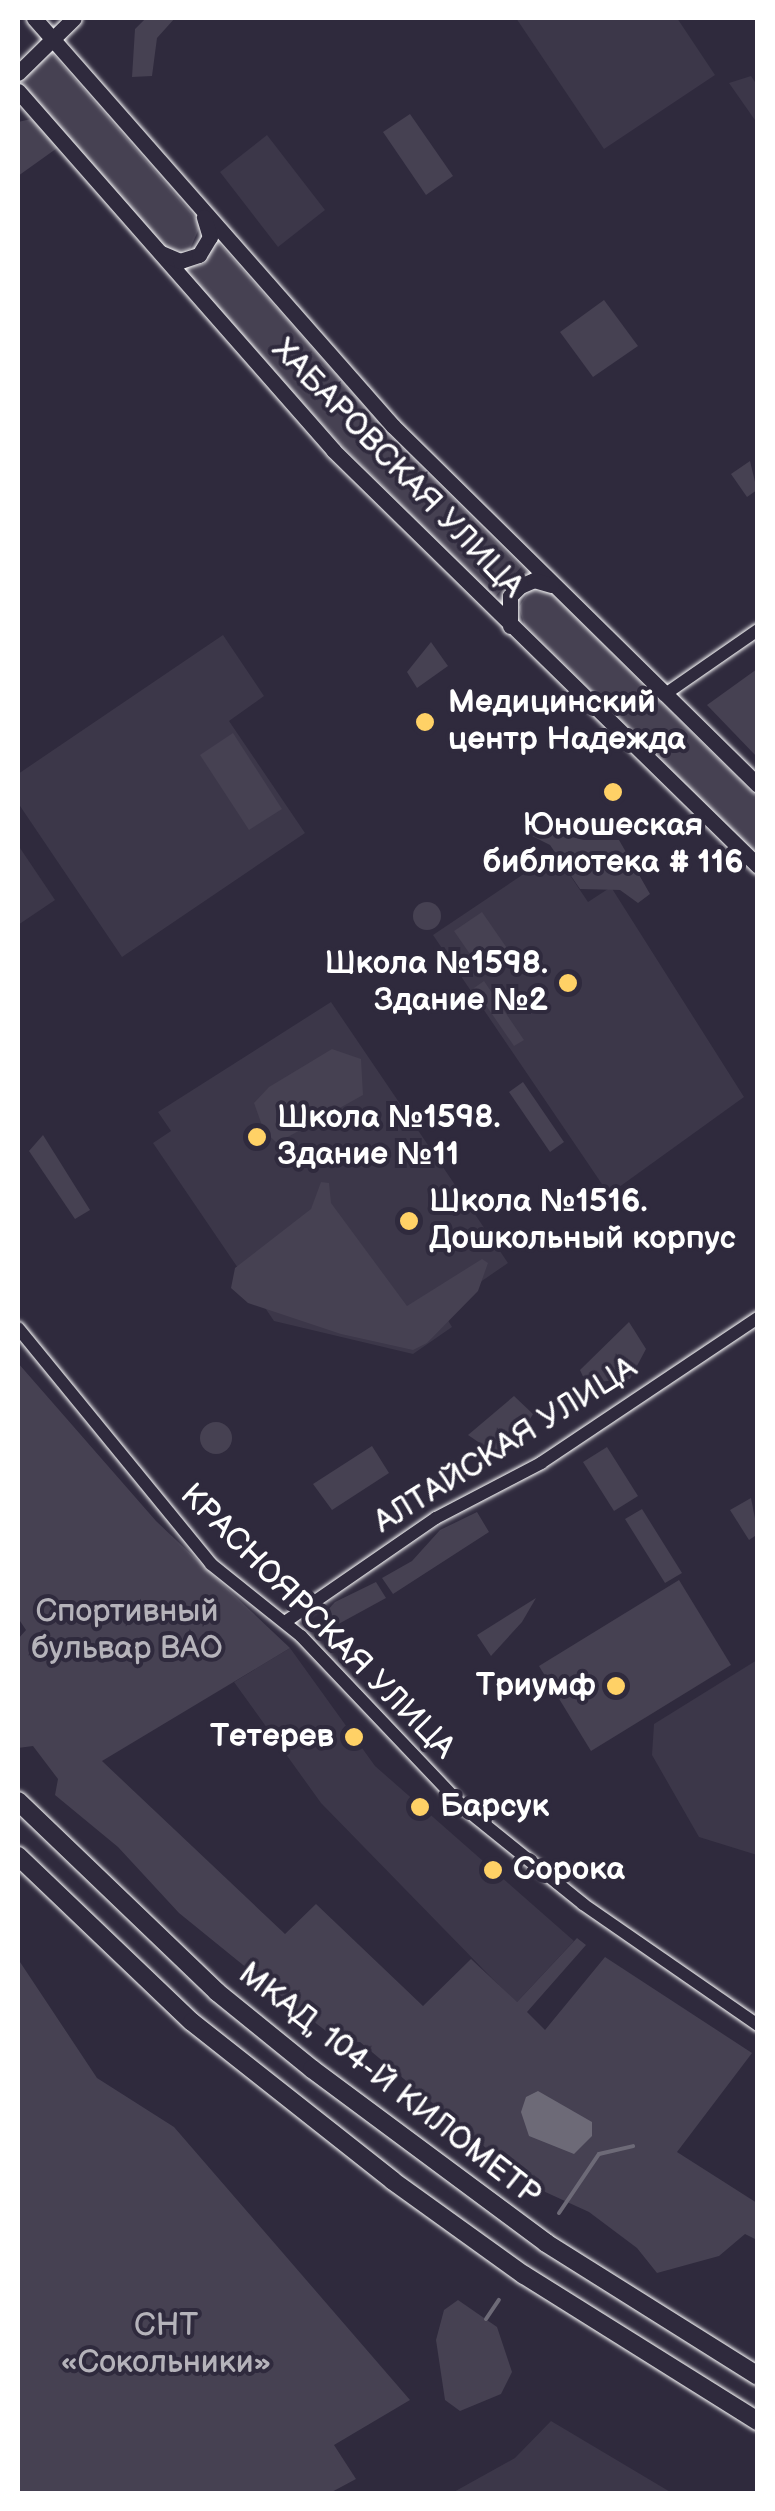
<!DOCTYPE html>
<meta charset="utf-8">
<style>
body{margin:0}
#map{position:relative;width:775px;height:2511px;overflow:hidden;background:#2f2a3d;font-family:"Balsamiq Sans",sans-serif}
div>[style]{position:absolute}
.built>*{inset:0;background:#3c3749}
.green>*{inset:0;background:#464152}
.round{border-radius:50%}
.water>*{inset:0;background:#6d6a77}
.stream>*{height:4px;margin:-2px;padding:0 2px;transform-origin:2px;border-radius:2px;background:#6d6a77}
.roads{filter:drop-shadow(0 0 2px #fff) drop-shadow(0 0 2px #fff)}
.minor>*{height:12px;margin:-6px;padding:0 6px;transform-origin:6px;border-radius:6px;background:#2f2a3d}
.major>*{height:15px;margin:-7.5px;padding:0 7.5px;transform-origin:7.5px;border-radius:7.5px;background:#2f2a3d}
.highway>*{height:18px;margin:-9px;padding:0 9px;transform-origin:9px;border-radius:9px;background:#2f2a3d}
.dots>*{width:28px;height:28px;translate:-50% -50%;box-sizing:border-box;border:5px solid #2f2a3d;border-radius:50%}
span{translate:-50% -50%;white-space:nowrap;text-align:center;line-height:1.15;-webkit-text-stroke:8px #2f2a3d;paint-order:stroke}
.street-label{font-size:32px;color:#fff}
.poi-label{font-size:32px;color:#fff;font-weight:700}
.left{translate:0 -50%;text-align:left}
.right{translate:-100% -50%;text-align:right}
.park-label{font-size:32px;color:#b5b3ba}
.frame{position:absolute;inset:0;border:20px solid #fff;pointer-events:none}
</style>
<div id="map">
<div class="built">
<div style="clip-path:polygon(516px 18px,677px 18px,715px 75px,604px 149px)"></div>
<div style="clip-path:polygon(751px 76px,757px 85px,757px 123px,729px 83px)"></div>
<div style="clip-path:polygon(267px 135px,325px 210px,278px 247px,220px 172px)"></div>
<div style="clip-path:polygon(223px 635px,264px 696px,229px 721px,305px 833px,122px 957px,18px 803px,18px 774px)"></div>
<div style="clip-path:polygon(18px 845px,55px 900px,18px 925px)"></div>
<div style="clip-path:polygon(555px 853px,588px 902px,611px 887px,744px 1097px,615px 1190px,606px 1190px,433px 935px)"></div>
<div style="clip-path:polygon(331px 1002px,508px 1263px,441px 1309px,452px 1327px,413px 1354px,274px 1321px,153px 1143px,171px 1131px,158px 1112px)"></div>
<div style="clip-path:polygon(290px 1648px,375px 1766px,574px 1941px,516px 2003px,321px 1803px,234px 1682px)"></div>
<div style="clip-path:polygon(757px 1660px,757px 1855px,699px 1837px,652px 1755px,654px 1724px)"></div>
<div style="clip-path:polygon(551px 2421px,672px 2493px,452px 2493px,515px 2458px)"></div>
</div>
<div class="green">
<div style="clip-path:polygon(146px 18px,175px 18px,157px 38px,152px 76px,132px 77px,135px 29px)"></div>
<div style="clip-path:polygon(51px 52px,201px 224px,190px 249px,169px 252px,20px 83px)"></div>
<div style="clip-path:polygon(410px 114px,453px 176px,426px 195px,383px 132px)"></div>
<div style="clip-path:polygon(31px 119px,60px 146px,18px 176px,18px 122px)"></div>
<div style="clip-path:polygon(215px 239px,388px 433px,521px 567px,494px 598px,340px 444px,183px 268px,204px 264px)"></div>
<div style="clip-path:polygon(604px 300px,638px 346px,593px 377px,560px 332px)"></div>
<div style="clip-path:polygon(750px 461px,757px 490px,747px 497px,731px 474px)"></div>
<div style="clip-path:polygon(529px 591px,550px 592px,757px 797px,757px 855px,524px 624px,519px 607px)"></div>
<div style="clip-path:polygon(431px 642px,448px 666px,417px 688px,407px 672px)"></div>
<div style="clip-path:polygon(757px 669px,757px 757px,707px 705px)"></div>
<div style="clip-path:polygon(233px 733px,282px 809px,249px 830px,200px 755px)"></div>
<div style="clip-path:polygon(528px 826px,584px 840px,619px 840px,650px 894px,638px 903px,620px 890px,580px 889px,550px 845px,524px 832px)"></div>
<div class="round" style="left:413px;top:902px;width:28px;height:28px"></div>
<div style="clip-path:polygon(482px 912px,511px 954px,483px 973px,454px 931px)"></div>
<div style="clip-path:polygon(484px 981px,524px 1040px,514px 1046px,474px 988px)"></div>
<div style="clip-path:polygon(332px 1049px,361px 1059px,363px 1095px,277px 1143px,264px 1131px,254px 1103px,269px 1087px)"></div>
<div style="clip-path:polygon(523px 1082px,564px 1142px,550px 1152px,509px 1092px)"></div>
<div style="clip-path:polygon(43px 1135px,90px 1210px,75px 1219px,29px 1151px)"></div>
<div style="clip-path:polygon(321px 1182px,329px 1183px,331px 1203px,407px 1306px,482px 1259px,488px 1263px,478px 1291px,427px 1343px,413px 1350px,341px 1334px,248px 1303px,231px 1288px,235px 1268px,311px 1209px)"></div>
<div style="clip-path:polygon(629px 1322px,646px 1349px,630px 1379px,586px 1383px,580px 1370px)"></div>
<div style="clip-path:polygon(18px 1363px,156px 1521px,290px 1648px,102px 1761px,285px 1934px,316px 1904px,423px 2006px,471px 1959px,517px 2002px,577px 1938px,586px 1945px,527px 2012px,545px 2030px,605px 1957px,752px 2053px,677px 2152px,757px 2203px,757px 2240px,745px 2234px,719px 2256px,657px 2273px,637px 2248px,589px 2212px,530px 2185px,360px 2042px,339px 2041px,291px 2004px,179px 1913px,118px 1847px,55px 1795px,58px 1779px,33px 1746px,18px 1748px,18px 1639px,26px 1630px,18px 1618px)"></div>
<div style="clip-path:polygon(514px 1396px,533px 1414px,517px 1441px,493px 1452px,468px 1435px)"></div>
<div class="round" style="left:200px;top:1422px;width:32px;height:32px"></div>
<div style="clip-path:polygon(372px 1446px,389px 1473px,332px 1510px,313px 1484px)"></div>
<div style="clip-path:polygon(607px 1447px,638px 1496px,614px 1511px,583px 1462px)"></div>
<div style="clip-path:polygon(751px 1498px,758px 1534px,749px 1540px,730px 1510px)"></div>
<div style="clip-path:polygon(642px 1509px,682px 1573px,665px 1583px,625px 1519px)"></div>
<div style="clip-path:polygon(477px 1512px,489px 1532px,393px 1594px,382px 1578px,412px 1561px,440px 1530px)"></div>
<div style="clip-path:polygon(679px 1580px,731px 1665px,591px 1751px,539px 1666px)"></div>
<div style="clip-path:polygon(376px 1582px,386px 1598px,322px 1633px,325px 1613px,335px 1602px)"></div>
<div style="clip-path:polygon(536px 1598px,522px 1622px,491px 1656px,477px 1635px)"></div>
<div style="clip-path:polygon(18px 1959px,97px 2078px,174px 2127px,410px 2400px,334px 2445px,356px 2479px,328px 2494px,18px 2493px)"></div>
<div style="clip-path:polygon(458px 2300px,497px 2327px,512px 2372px,501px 2394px,460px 2411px,445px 2400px,436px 2340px,444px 2310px)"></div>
</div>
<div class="water">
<div style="clip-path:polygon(538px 2091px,592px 2122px,592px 2136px,574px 2154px,529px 2136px,521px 2112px,526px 2097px)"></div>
</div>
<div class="stream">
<div style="left:559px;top:2213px;width:71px;rotate:-55.9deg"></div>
<div style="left:599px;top:2154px;width:35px;rotate:-13deg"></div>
<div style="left:486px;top:2319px;width:23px;rotate:-56deg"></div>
</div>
<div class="roads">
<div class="minor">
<div style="left:664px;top:695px;width:114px;rotate:-34.7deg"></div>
<div style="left:18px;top:1328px;width:305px;rotate:50.7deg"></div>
<div style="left:211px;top:1564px;width:115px;rotate:38.7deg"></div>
<div style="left:301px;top:1636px;width:236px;rotate:46.5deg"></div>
<div style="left:463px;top:1807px;width:154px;rotate:38.9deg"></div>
<div style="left:583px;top:1904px;width:213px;rotate:34.7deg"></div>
<div style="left:285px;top:1622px;width:183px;rotate:-34.6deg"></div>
<div style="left:436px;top:1518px;width:119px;rotate:-27.6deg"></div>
<div style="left:541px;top:1463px;width:261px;rotate:-33.8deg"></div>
</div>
<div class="major">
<div style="left:34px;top:18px;width:543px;rotate:48.66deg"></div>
<div style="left:393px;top:426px;width:512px;rotate:44.53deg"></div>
<div style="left:18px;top:73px;width:78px;rotate:-44.5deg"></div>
<div style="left:18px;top:91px;width:478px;rotate:48.7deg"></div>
<div style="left:333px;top:450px;width:595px;rotate:44.39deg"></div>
<div style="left:161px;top:253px;width:21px;rotate:23deg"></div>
<div style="left:180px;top:261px;width:20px;rotate:-18deg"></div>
<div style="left:199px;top:255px;width:21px;rotate:-59deg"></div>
<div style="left:210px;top:237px;width:21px;rotate:-107deg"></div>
<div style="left:510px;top:626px;width:30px;rotate:-90deg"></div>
<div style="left:510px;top:596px;width:14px;rotate:-45deg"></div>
<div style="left:520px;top:586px;width:15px;rotate:-23deg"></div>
<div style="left:534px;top:580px;width:18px;rotate:16deg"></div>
</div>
<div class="highway">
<div style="left:18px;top:1801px;width:276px;rotate:43.8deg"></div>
<div style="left:217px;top:1992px;width:122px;rotate:39deg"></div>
<div style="left:312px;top:2069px;width:292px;rotate:36.6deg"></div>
<div style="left:546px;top:2243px;width:250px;rotate:32.1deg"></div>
<div style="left:18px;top:1856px;width:240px;rotate:43.7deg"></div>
<div style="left:192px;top:2022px;width:256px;rotate:38.3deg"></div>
<div style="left:393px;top:2181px;width:161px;rotate:35.7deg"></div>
<div style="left:524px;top:2275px;width:276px;rotate:32deg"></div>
</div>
</div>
<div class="dots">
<div style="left:425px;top:722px;background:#ffd166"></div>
<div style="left:613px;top:792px;background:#ffd166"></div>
<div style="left:568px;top:983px;background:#ffd166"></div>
<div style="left:257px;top:1137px;background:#ffd166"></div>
<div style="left:409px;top:1221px;background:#ffd166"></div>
<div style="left:616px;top:1686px;background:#ffd166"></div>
<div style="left:354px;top:1737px;background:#ffd166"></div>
<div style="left:420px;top:1807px;background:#ffd166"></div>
<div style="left:493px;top:1870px;background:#ffd166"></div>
</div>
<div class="street-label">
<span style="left:397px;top:469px;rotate:46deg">ХАБАРОВСКАЯ УЛИЦА</span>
<span style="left:506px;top:1446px;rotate:-32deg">АЛТАЙСКАЯ УЛИЦА</span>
<span style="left:317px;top:1622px;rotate:45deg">КРАСНОЯРСКАЯ УЛИЦА</span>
<span style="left:389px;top:2085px;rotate:38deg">МКАД, 104-Й КИЛОМЕТР</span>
</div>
<div class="poi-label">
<span class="left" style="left:448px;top:722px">Медицинский<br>центр Надежда</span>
<span style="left:613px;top:845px">Юношеская<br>библиотека # 116</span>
<span class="right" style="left:548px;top:983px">Школа №1598.<br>Здание №2</span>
<span class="left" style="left:277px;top:1137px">Школа №1598.<br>Здание №11</span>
<span class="left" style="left:429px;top:1221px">Школа №1516.<br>Дошкольный корпус</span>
<span class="right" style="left:596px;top:1686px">Триумф</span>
<span class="right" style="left:334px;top:1737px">Тетерев</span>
<span class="left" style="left:440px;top:1807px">Барсук</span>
<span class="left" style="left:513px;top:1870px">Сорока</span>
</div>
<div class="park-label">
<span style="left:127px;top:1631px">Спортивный<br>бульвар ВАО</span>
<span style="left:166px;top:2345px">СНТ<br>«Сокольники»</span>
</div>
<div class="frame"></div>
</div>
